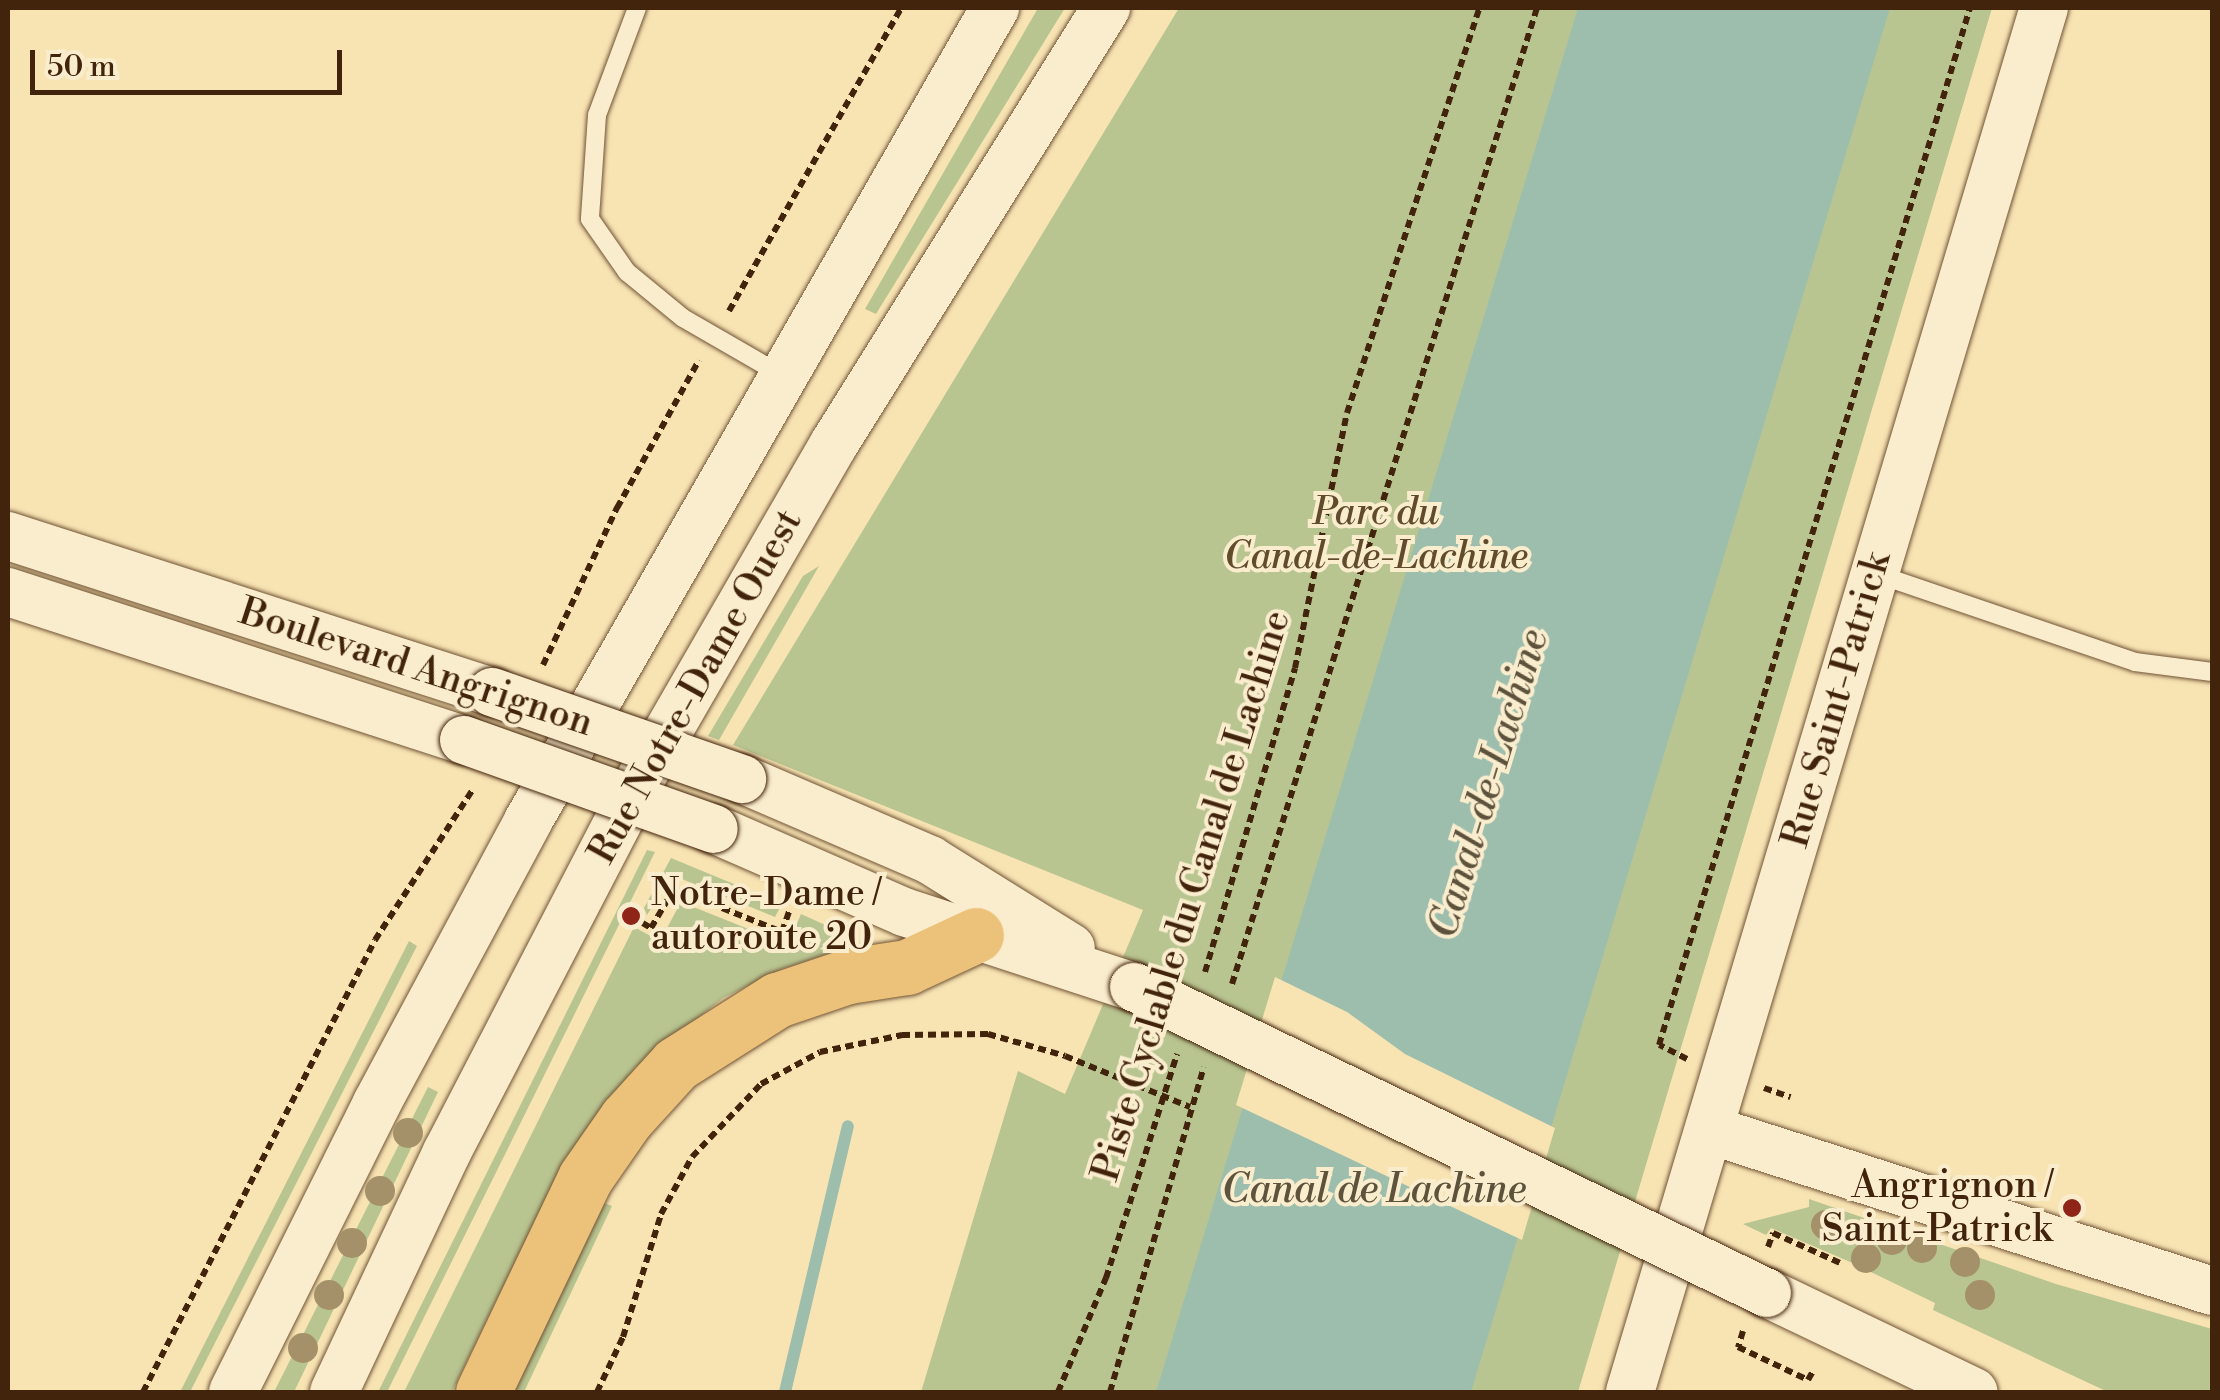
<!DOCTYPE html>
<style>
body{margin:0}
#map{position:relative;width:2220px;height:1400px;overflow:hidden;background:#f8e3b3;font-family:"Libre Bodoni",serif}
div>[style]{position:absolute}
.green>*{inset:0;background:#b8c591}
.water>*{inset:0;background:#9dbead}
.pier>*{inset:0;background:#f8e3b3}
.stream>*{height:12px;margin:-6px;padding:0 6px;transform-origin:6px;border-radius:6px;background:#9dbead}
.path>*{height:6px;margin-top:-3px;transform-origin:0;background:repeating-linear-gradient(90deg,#42230b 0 8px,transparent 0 13px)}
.roads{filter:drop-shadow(0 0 2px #705335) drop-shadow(0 0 2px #705335)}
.lane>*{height:18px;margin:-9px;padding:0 9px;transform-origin:9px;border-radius:9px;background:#faedce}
.secondary>*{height:48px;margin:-24px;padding:0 24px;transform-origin:24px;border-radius:24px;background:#faedce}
.primary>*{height:55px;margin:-27.5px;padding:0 27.5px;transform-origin:27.5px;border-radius:27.5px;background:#ecc27a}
.bridges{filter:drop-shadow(0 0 2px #42230b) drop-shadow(0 0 2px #42230b)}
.secondary-bridge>*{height:48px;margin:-24px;padding:0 24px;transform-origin:24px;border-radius:24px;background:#faedce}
.trees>*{width:30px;height:30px;margin:-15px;border-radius:50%;background:#a49069}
.dots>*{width:28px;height:28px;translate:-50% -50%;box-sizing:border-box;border:5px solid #faedce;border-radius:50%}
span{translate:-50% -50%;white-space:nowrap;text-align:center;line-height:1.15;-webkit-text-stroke:8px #faedce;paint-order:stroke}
.park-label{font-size:38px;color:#604c2c;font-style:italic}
.street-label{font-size:38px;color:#42230b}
.poi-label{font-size:38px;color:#42230b}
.left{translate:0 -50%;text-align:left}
.right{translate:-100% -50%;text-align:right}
.water-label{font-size:40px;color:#5d523c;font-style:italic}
.frame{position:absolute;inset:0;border:10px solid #42230b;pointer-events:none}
.scale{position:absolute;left:30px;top:50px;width:312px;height:45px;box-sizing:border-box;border:5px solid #42230b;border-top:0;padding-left:12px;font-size:30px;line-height:35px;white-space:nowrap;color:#42230b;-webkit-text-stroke:8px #faedce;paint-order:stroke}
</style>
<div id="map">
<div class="green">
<div style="clip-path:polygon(1038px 8px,1065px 8px,876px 314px,865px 309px)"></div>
<div style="clip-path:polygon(1179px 8px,1992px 8px,1578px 1392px,921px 1392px,1018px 1071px,1065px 1094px,1143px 910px,733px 745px)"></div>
<div style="clip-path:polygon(819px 566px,719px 740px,708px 736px,803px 576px)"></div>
<div style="clip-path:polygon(647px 850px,655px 852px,387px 1392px,378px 1392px)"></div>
<div style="clip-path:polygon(671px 858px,782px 904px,775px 917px,672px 875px,647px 915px,644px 908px)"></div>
<div style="clip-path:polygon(681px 902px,788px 945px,801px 914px,843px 933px,846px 948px,782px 969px,723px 998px,635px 1068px,563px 1163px,452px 1392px,404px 1392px,634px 927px,660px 941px)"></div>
<div style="clip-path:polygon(409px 941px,417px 946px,190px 1392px,180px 1392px)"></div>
<div style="clip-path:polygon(428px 1087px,438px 1092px,294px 1392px,274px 1392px)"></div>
<div style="clip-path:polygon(1809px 1199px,2056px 1284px,2212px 1329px,2212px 1392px,2108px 1392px,1933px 1310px,1935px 1303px,1848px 1261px,1771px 1228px,1766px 1235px,1743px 1224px,1809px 1207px)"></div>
<div style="clip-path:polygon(604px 1203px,612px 1206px,524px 1392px,514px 1392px)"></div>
</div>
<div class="water">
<div style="clip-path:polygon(1578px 8px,1890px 8px,1471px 1392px,1156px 1392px)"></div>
</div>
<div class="pier">
<div style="clip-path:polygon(1275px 977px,1347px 1012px,1405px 1054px,1555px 1128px,1522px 1240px,1236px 1105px)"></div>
</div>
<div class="stream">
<div style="left:785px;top:1392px;width:273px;rotate:-76.7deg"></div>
</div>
<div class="path">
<div style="left:729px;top:311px;width:348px;rotate:-60.4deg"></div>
<div style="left:543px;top:665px;width:174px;rotate:-64.8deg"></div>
<div style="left:617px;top:508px;width:169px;rotate:-61deg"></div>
<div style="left:631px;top:916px;width:23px;rotate:31deg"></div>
<div style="left:651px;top:928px;width:45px;rotate:-59.5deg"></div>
<div style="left:674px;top:889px;width:116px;rotate:21.7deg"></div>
<div style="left:782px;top:932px;width:24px;rotate:-71deg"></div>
<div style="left:1205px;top:972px;width:317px;rotate:-73.5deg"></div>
<div style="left:1295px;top:668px;width:260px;rotate:-78.5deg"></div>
<div style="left:1347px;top:413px;width:426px;rotate:-71.9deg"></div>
<div style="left:1232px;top:984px;width:1023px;rotate:-72.65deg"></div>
<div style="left:1687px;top:1059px;width:31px;rotate:-153deg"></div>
<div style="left:1659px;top:1045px;width:1083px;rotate:-73.31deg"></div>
<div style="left:1764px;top:1088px;width:28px;rotate:19deg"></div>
<div style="left:1768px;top:1247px;width:15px;rotate:-70deg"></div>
<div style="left:1773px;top:1233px;width:73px;rotate:24.1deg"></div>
<div style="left:1743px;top:1331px;width:17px;rotate:107deg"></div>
<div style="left:1738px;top:1347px;width:77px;rotate:25.2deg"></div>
<div style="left:1808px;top:1380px;width:10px;rotate:-61deg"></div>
<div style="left:143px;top:1392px;width:508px;rotate:-62.83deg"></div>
<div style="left:375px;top:940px;width:180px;rotate:-57deg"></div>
<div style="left:597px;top:1392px;width:61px;rotate:-64.7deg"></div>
<div style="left:623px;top:1337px;width:129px;rotate:-72.8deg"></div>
<div style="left:661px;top:1214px;width:65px;rotate:-61.5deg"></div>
<div style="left:692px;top:1157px;width:100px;rotate:-46.6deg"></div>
<div style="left:761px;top:1084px;width:67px;rotate:-28.5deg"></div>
<div style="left:820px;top:1052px;width:84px;rotate:-11.7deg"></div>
<div style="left:902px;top:1035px;width:86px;rotate:-0.7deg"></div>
<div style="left:988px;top:1034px;width:80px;rotate:15.9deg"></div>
<div style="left:1065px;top:1056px;width:135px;rotate:22.2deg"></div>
<div style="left:1058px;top:1392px;width:124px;rotate:-67.2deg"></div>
<div style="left:1106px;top:1278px;width:235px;rotate:-72.4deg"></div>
<div style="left:1110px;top:1392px;width:338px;rotate:-73.9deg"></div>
</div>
<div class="roads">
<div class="lane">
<div style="left:637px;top:8px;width:114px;rotate:110.5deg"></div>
<div style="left:597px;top:115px;width:104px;rotate:93.9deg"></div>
<div style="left:590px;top:219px;width:65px;rotate:55.1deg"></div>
<div style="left:627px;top:272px;width:72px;rotate:39.4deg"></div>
<div style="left:683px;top:318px;width:112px;rotate:30deg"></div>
<div style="left:1874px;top:573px;width:276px;rotate:18.8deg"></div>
<div style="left:2135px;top:662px;width:78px;rotate:7.4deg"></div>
</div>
<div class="secondary">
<div style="left:8px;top:536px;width:509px;rotate:17.86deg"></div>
<div style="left:8px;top:592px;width:479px;rotate:18deg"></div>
<div style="left:742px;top:779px;width:205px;rotate:23.3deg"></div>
<div style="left:930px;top:860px;width:166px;rotate:32deg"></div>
<div style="left:714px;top:829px;width:207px;rotate:23.6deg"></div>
<div style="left:904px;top:912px;width:242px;rotate:18.1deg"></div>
<div style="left:1710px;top:1130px;width:527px;rotate:17.78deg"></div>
<div style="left:1767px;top:1293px;width:229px;rotate:25.6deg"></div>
<div style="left:233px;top:1392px;width:323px;rotate:-63.5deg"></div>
<div style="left:377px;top:1103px;width:320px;rotate:-61.8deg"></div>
<div style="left:528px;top:821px;width:938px;rotate:-60.13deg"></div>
<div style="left:334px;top:1392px;width:265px;rotate:-64.8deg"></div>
<div style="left:447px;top:1152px;width:421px;rotate:-62.6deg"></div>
<div style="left:641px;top:778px;width:386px;rotate:-60deg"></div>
<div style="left:834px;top:444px;width:514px;rotate:-58.04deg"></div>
<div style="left:1630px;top:1392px;width:1445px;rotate:-73.35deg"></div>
</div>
<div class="primary">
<div style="left:483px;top:1392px;width:237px;rotate:-64.5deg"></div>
<div style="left:585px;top:1178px;width:72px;rotate:-55.2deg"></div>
<div style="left:626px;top:1119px;width:74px;rotate:-47.7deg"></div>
<div style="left:676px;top:1064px;width:120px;rotate:-32.4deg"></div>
<div style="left:777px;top:1000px;width:75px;rotate:-18.7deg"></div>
<div style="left:848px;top:976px;width:60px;rotate:-8.7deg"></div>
<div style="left:907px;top:967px;width:76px;rotate:-24.9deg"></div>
</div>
</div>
<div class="bridges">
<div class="secondary-bridge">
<div style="left:492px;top:692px;width:265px;rotate:19.2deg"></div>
<div style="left:464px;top:740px;width:265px;rotate:19.6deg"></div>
<div style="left:1134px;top:987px;width:703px;rotate:25.8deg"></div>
</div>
</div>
<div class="trees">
<div style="left:408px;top:1133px"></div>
<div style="left:380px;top:1191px"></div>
<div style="left:1826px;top:1225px"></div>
<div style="left:1892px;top:1240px"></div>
<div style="left:352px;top:1243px"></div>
<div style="left:1922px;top:1248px"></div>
<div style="left:1866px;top:1258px"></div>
<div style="left:1965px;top:1262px"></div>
<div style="left:329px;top:1295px"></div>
<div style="left:1980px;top:1295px"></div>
<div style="left:303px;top:1348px"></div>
</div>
<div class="dots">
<div style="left:631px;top:916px;background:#8f2418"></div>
<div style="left:2072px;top:1208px;background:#8f2418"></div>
</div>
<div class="park-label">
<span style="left:1376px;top:535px">Parc du<br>Canal-de-Lachine</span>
</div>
<div class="street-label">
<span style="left:416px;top:668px;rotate:18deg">Boulevard Angrignon</span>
<span style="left:696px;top:687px;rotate:-61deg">Rue Notre-Dame Ouest</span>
<span style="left:1837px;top:700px;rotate:-74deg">Rue Saint-Patrick</span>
<span style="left:1192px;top:896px;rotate:-73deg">Piste Cyclable du Canal de Lachine</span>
</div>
<div class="poi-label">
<span class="left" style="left:651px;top:916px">Notre-Dame /<br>autoroute 20</span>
<span class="right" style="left:2052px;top:1208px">Angrignon /<br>Saint-Patrick</span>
</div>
<div class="water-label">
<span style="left:1489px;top:784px;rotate:-73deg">Canal-de-Lachine</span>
<span style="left:1374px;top:1190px">Canal de Lachine</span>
</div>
<div class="frame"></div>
<div class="scale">50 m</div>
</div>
